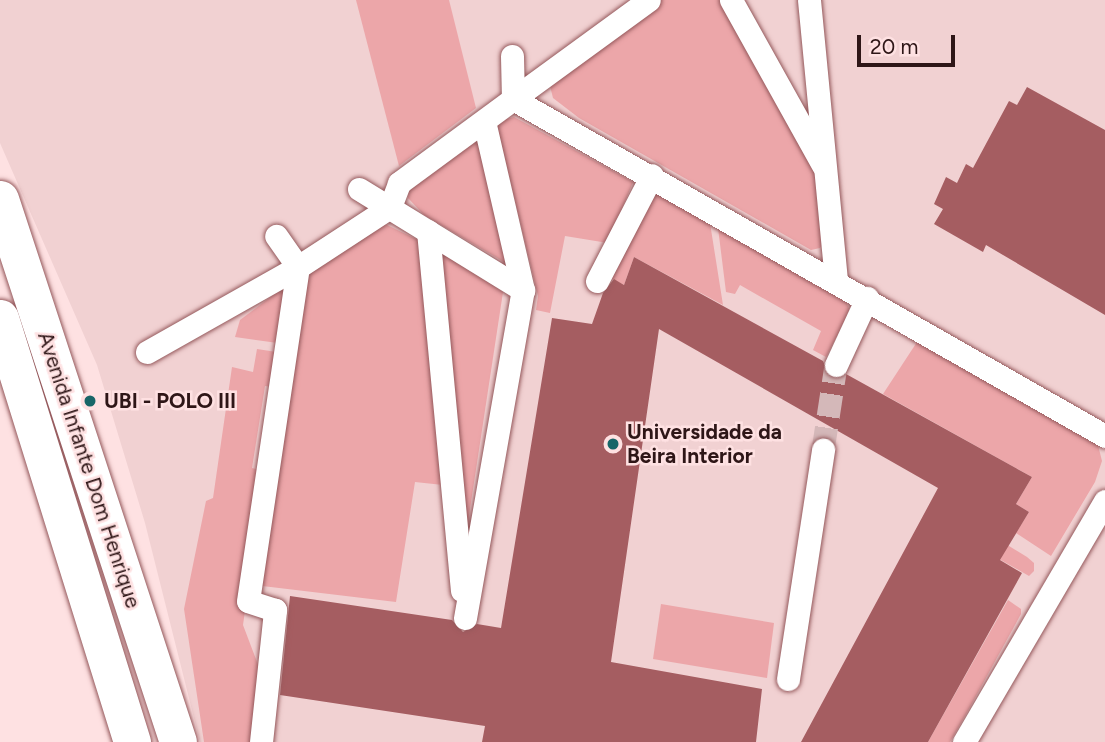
<!DOCTYPE html>
<style>
body{margin:0}
#map{position:relative;width:1105px;height:742px;overflow:hidden;background:#fee1e2;font-family:Figtree,sans-serif}
div>[style]{position:absolute}
.built>*{inset:0;background:#f1d1d2}
.green>*{inset:0;background:#eca6a9}
.building>*{inset:0;background:#a55d61}
.pedestrian-tunnel>*{height:23px;margin-top:-11.5px;transform-origin:0;background:repeating-linear-gradient(90deg,#d4b8b9 0 23px,transparent 0 34px)}
.roads{filter:drop-shadow(0 0 2px #94585b) drop-shadow(0 0 2px #94585b)}
.pedestrian>*{height:23px;margin:-11.5px;padding:0 11.5px;transform-origin:11.5px;border-radius:11.5px;background:#fff}
.tertiary>*{height:37px;margin:-18.5px;padding:0 18.5px;transform-origin:18.5px;border-radius:18.5px;background:#fff}
.dots>*{width:19px;height:19px;translate:-50% -50%;box-sizing:border-box;border:4px solid #fee1e2;border-radius:50%}
span{translate:-50% -50%;white-space:nowrap;text-align:center;line-height:1.15;-webkit-text-stroke:5px #fee1e2;paint-order:stroke}
.poi-label{font-size:21px;color:#2e1617;font-weight:700}
.left{translate:0 -50%;text-align:left}
.street-label{font-size:21px;color:#2e1617}
.scale{position:absolute;left:857px;top:35px;width:98px;height:32px;box-sizing:border-box;border:4px solid #2e1617;border-top:0;padding-left:9px;font-size:21px;line-height:24px;white-space:nowrap;color:#2e1617;-webkit-text-stroke:5px #fee1e2;paint-order:stroke}
</style>
<div id="map">
<div class="built">
<div style="clip-path:polygon(0 0,1105px 0,1105px 742px,200px 742px,145px 523px,97px 365px,0 143px)"></div>
</div>
<div class="green">
<div style="clip-path:polygon(356px 0,449px 0,476px 108px,399px 166px)"></div>
<div style="clip-path:polygon(658px 0,726px 0,816px 173px,825px 241px,820px 248px,811px 250px,579px 118px,553px 98px,550px 86px)"></div>
<div style="clip-path:polygon(514px 117px,633px 182px,608px 243px,565px 236px,550px 313px,536px 310px,538px 296px,496px 122px)"></div>
<div style="clip-path:polygon(482px 126px,516px 269px,424px 215px,408px 198px,409px 184px)"></div>
<div style="clip-path:polygon(656px 193px,710px 223px,723px 305px,634px 257px,624px 285px,609px 277px)"></div>
<div style="clip-path:polygon(385px 224px,418px 240px,443px 485px,415px 482px,396px 602px,254px 585px,301px 278px)"></div>
<div style="clip-path:polygon(718px 228px,845px 299px,850px 311px,826px 357px,813px 350px,821px 331px,740px 285px,735px 294px,726px 292px)"></div>
<div style="clip-path:polygon(440px 252px,503px 292px,468px 522px,463px 522px)"></div>
<div style="clip-path:polygon(284px 287px,285px 344px,235px 337px,240px 320px)"></div>
<div style="clip-path:polygon(917px 342px,1097px 441px,1102px 461px,1095px 482px,1051px 556px,1016px 533px,1029px 512px,1016px 504px,1032px 477px,883px 394px)"></div>
<div style="clip-path:polygon(257px 349px,283px 353px,277px 387px,265px 386px,252px 468px,265px 471px,243px 625px,259px 667px,250px 742px,204px 742px,184px 609px,206px 501px,213px 498px,232px 367px,253px 372px)"></div>
<div style="clip-path:polygon(986px 532px,1027px 557px,1034px 563px,1034px 571px,1029px 576px,978px 547px)"></div>
<div style="clip-path:polygon(1008px 600px,1021px 609px,1021px 614px,970px 707px,950px 742px,928px 742px)"></div>
<div style="clip-path:polygon(661px 604px,774px 623px,767px 678px,653px 659px)"></div>
</div>
<div class="building">
<div style="clip-path:polygon(1027px 87px,1105px 130px,1105px 315px,986px 245px,983px 252px,934px 224px,943px 209px,934px 204px,946px 177px,957px 183px,966px 164px,973px 168px,1009px 101px,1017px 105px)"></div>
<div style="clip-path:polygon(634px 257px,823px 361px,830px 377px,846px 374px,1032px 477px,1016px 504px,1029px 512px,1000px 560px,1022px 573px,928px 742px,801px 742px,938px 488px,659px 329px,611px 662px,762px 689px,756px 742px,482px 742px,485px 726px,280px 695px,290px 596px,452px 620px,463px 632px,477px 624px,501px 628px,552px 318px,592px 324px,603px 293px,614px 279px,624px 285px)"></div>
</div>
<div class="pedestrian-tunnel">
<div style="left:823px;top:450px;width:86px;rotate:-81.3deg"></div>
</div>
<div class="roads">
<div class="pedestrian">
<div style="left:731px;top:0;width:189px;rotate:60.9deg"></div>
<div style="left:809px;top:0;width:281px;rotate:84.5deg"></div>
<div style="left:512px;top:56px;width:43px;rotate:88.7deg"></div>
<div style="left:513px;top:99px;width:168px;rotate:-36.1deg"></div>
<div style="left:359px;top:189px;width:193px;rotate:31.6deg"></div>
<div style="left:428px;top:231px;width:361px;rotate:84.6deg"></div>
<div style="left:597px;top:281px;width:119px;rotate:-62.6deg"></div>
<div style="left:147px;top:352px;width:173px;rotate:-29.4deg"></div>
<div style="left:298px;top:267px;width:38px;rotate:-125deg"></div>
<div style="left:836px;top:365px;width:74px;rotate:-65.2deg"></div>
<div style="left:465px;top:618px;width:333px;rotate:-80deg"></div>
<div style="left:523px;top:290px;width:173px;rotate:-103deg"></div>
<div style="left:788px;top:679px;width:232px;rotate:-81.3deg"></div>
<div style="left:261px;top:742px;width:133px;rotate:-83.9deg"></div>
<div style="left:275px;top:610px;width:28px;rotate:-162deg"></div>
<div style="left:248px;top:601px;width:338px;rotate:-81.5deg"></div>
<div style="left:298px;top:267px;width:110px;rotate:-33.1deg"></div>
<div style="left:390px;top:207px;width:26px;rotate:-69deg"></div>
<div style="left:399px;top:183px;width:142px;rotate:-36.4deg"></div>
<div style="left:513px;top:99px;width:681px;rotate:29.65deg"></div>
<div style="left:964px;top:742px;width:279px;rotate:-59.7deg"></div>
</div>
<div class="tertiary">
<div style="left:0;top:199px;width:571px;rotate:71.85deg"></div>
<div style="left:0;top:318px;width:444px;rotate:72.7deg"></div>
</div>
</div>
<div class="dots">
<div style="left:90px;top:401px;background:#186668"></div>
<div style="left:613px;top:444px;background:#186668"></div>
</div>
<div class="poi-label">
<span class="left" style="left:104px;top:401px">UBI - POLO III</span>
<span class="left" style="left:627px;top:444px">Universidade da<br>Beira Interior</span>
</div>
<div class="street-label">
<span style="left:89px;top:470px;rotate:72deg">Avenida Infante Dom Henrique</span>
</div>
<div class="scale">20 m</div>
</div>
